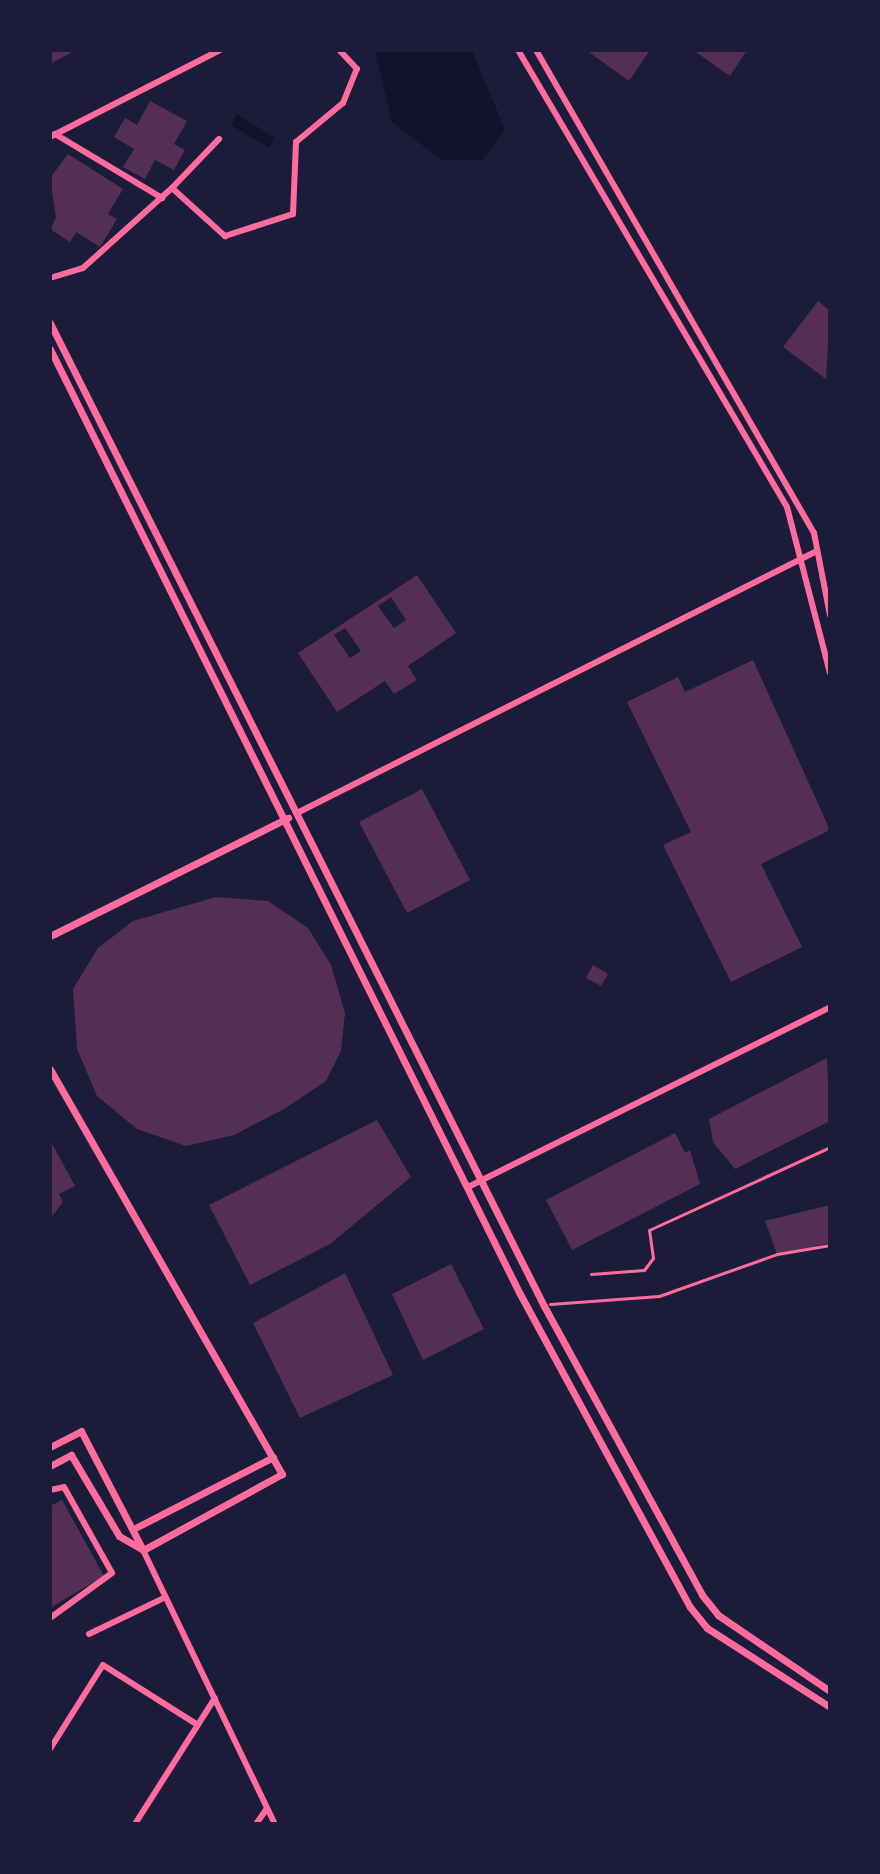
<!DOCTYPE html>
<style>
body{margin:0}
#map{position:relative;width:880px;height:1874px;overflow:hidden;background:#1b1b3a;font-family:Overpass,sans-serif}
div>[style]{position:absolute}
.water>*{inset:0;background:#12122b}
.building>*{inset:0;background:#542f53}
.service>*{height:3px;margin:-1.5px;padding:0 1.5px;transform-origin:1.5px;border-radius:1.5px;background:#ff6b9d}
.minor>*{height:6px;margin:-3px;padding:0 3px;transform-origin:3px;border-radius:3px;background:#ff6b9d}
.tertiary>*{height:7px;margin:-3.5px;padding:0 3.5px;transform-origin:3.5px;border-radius:3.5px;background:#ff6b9d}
span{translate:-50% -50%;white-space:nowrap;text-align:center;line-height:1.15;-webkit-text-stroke:6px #1b1b3a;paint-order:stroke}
.frame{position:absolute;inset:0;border:52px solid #1b1b3a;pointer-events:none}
</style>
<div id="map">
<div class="water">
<div style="clip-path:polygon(375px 50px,472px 50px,505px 130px,482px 160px,442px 160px,392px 122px)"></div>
<div style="clip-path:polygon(237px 114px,275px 138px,269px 148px,231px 125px)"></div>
</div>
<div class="building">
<div style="clip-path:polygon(50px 50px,76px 50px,50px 64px)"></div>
<div style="clip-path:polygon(586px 50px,650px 50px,629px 81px)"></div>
<div style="clip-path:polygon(693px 50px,747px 50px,730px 76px)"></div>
<div style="clip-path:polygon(150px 101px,187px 121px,174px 144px,185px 150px,174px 170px,155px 160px,145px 179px,123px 167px,134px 149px,114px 137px,125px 118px,137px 125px)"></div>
<div style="clip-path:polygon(68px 154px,123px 189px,108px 214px,117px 219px,100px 247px,76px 232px,70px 242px,50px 229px,56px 218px,50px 178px)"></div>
<div style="clip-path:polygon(818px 301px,830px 311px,826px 379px,783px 347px)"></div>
<div style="clip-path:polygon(evenodd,417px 575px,456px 633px,408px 666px,417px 680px,394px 694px,385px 681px,337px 712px,298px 653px,417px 575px,391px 597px,406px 620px,394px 628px,378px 606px,391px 597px,417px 575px,345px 628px,361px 651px,350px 658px,334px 635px,345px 628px)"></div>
<div style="clip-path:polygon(753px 660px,830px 830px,761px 864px,802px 947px,731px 982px,663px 845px,691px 832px,627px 702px,678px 677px,685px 692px)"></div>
<div style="clip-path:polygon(422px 789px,470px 880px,407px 913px,359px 822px)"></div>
<div style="clip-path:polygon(216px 897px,268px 901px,308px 928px,331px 965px,345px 1013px,341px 1051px,326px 1081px,284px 1109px,234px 1135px,186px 1146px,137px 1129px,97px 1096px,77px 1049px,73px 989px,98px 948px,133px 921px)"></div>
<div style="clip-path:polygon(593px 965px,608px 974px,601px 986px,586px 978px)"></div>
<div style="clip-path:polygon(827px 1058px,830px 1121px,735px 1169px,713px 1142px,709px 1119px)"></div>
<div style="clip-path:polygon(377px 1120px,411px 1177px,330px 1244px,250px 1285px,209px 1205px)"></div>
<div style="clip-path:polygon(675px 1133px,685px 1153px,690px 1150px,700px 1184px,572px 1250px,546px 1200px)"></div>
<div style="clip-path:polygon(50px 1140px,75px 1186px,59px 1194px,63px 1202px,50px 1219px)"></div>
<div style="clip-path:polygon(830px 1205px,830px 1243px,777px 1254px,765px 1221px)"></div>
<div style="clip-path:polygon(451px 1264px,484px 1329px,423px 1360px,392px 1294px)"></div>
<div style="clip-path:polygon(345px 1273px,393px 1375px,300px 1418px,253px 1323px)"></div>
<div style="clip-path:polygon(62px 1500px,104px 1576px,50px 1608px,50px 1506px)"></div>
</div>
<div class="service">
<div style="left:591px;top:1274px;width:53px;rotate:-4.3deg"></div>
<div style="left:644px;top:1270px;width:15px;rotate:-53deg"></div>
<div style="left:653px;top:1258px;width:28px;rotate:-98deg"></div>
<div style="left:649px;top:1230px;width:199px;rotate:-24.6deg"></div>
<div style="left:550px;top:1304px;width:109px;rotate:-4.2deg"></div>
<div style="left:659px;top:1296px;width:125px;rotate:-19.6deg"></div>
<div style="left:777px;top:1254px;width:54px;rotate:-9.6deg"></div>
</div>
<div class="minor">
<div style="left:518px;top:50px;width:530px;rotate:59.52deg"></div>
<div style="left:787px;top:507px;width:171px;rotate:75.5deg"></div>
<div style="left:536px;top:50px;width:557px;rotate:60.08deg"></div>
<div style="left:814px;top:533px;width:84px;rotate:79deg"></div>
<div style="left:55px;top:134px;width:125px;rotate:30.9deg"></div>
<div style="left:50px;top:137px;width:191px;rotate:-27.1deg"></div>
<div style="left:172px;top:188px;width:68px;rotate:-46.2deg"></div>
<div style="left:50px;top:278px;width:34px;rotate:-17deg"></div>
<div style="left:83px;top:268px;width:120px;rotate:-42deg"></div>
<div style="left:172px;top:188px;width:72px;rotate:42.2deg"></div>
<div style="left:225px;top:236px;width:71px;rotate:-17.9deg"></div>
<div style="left:293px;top:214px;width:72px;rotate:-87.6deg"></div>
<div style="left:296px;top:142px;width:61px;rotate:-39.7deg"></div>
<div style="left:343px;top:103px;width:37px;rotate:-68deg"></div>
<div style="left:357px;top:69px;width:26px;rotate:-133deg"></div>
<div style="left:297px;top:813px;width:580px;rotate:-26.74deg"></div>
<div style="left:468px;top:1187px;width:404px;rotate:-26.4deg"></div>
<div style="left:50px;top:1490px;width:14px;rotate:-12deg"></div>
<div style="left:64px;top:1487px;width:98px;rotate:60.8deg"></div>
<div style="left:112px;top:1573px;width:77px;rotate:144deg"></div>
<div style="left:143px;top:1550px;width:304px;rotate:64.3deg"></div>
<div style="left:89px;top:1634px;width:85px;rotate:-25.7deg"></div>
<div style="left:50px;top:1749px;width:99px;rotate:-57.8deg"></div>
<div style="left:103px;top:1665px;width:112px;rotate:32.3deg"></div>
<div style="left:135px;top:1824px;width:149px;rotate:-57.6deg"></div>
<div style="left:256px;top:1824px;width:19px;rotate:-55deg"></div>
</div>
<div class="tertiary">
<div style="left:50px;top:323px;width:1100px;rotate:63.32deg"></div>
<div style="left:544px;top:1306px;width:329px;rotate:61.3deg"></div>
<div style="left:702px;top:1595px;width:26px;rotate:51deg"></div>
<div style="left:718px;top:1615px;width:135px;rotate:34.2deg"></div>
<div style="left:50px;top:349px;width:1055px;rotate:63.56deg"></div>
<div style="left:520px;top:1294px;width:356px;rotate:61.5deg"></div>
<div style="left:690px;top:1607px;width:27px;rotate:51deg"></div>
<div style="left:707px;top:1628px;width:146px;rotate:32.7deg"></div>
<div style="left:50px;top:936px;width:266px;rotate:-26.4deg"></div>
<div style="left:50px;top:1069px;width:467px;rotate:60.2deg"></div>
<div style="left:282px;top:1474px;width:158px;rotate:151.3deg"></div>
<div style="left:50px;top:1447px;width:35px;rotate:-27deg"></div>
<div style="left:81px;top:1431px;width:134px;rotate:62.5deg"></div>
<div style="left:50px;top:1466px;width:24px;rotate:-28deg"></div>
<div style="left:71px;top:1455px;width:94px;rotate:59.3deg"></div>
<div style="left:119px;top:1536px;width:28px;rotate:30deg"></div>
<div style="left:137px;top:1527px;width:153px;rotate:-27.2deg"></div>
</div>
<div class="frame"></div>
</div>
